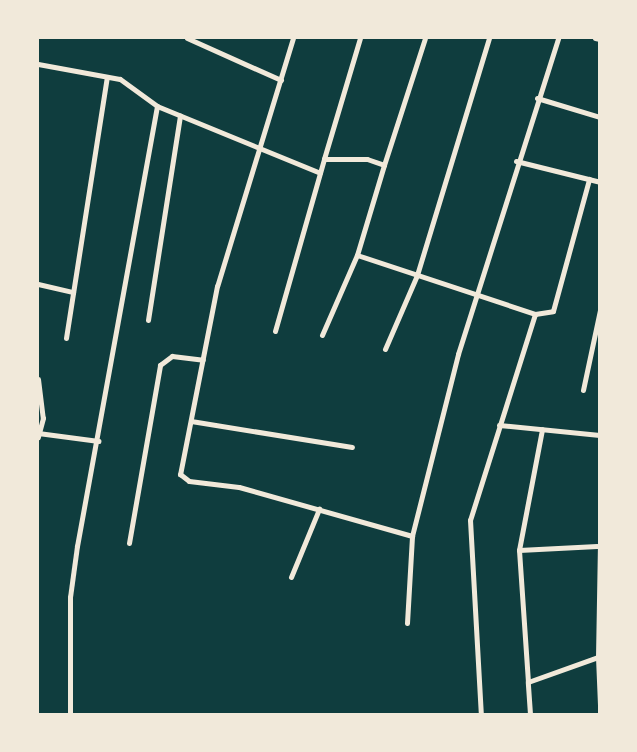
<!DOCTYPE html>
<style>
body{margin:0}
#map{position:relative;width:637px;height:752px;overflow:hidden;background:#0f3d3e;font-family:Arial,sans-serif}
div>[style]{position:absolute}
.minor>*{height:5px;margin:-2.5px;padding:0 2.5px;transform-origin:2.5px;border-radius:2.5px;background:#f1e9da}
span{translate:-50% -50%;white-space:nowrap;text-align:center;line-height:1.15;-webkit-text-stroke:4.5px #f1e9da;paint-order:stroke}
.frame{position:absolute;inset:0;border:39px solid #f1e9da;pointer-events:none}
</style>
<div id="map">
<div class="minor">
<div style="left:187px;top:38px;width:103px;rotate:24.1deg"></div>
<div style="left:293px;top:38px;width:259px;rotate:107deg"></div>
<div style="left:217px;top:286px;width:192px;rotate:101.1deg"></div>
<div style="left:180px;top:474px;width:11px;rotate:38deg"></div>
<div style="left:189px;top:481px;width:50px;rotate:6.8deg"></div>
<div style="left:239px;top:487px;width:180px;rotate:15.8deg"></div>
<div style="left:360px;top:38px;width:126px;rotate:106.6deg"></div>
<div style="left:324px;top:159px;width:43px"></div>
<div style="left:367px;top:159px;width:18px;rotate:19deg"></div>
<div style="left:384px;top:165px;width:94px;rotate:106.7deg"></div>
<div style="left:357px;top:255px;width:188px;rotate:18.3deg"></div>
<div style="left:535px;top:314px;width:216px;rotate:107.5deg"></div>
<div style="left:470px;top:520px;width:194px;rotate:86.8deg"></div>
<div style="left:595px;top:38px;width:5px;rotate:11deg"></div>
<div style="left:38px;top:64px;width:83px;rotate:10.4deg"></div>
<div style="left:120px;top:79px;width:46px;rotate:36.1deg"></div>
<div style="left:157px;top:106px;width:447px;rotate:100.3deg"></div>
<div style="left:77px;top:546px;width:51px;rotate:97.8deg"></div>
<div style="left:70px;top:597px;width:117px;rotate:90deg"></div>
<div style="left:537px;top:98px;width:66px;rotate:16.8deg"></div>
<div style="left:157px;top:106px;width:176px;rotate:22.3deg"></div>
<div style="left:516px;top:161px;width:87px;rotate:14deg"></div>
<div style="left:384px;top:165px;width:133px;rotate:-72.1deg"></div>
<div style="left:38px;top:284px;width:36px;rotate:13deg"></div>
<div style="left:535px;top:314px;width:18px;rotate:-9deg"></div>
<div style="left:553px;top:311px;width:137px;rotate:-74.7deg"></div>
<div style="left:148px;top:320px;width:207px;rotate:-81.1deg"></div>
<div style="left:275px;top:331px;width:179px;rotate:-74.1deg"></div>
<div style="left:322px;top:335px;width:87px;rotate:-66.4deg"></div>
<div style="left:66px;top:338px;width:264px;rotate:-81.1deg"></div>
<div style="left:385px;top:349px;width:81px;rotate:-66.6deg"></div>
<div style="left:417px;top:275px;width:248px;rotate:-73.1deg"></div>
<div style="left:38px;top:379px;width:39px;rotate:83deg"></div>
<div style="left:43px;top:418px;width:20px;rotate:105deg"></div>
<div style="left:583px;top:390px;width:82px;rotate:-78deg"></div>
<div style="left:191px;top:421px;width:163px;rotate:9.2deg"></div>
<div style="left:499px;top:425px;width:101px;rotate:5.7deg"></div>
<div style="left:38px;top:433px;width:61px;rotate:7.6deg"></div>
<div style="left:129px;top:543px;width:181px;rotate:-80.1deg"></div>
<div style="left:160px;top:365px;width:15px;rotate:-37deg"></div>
<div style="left:172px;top:356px;width:31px;rotate:7deg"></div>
<div style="left:519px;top:550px;width:123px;rotate:-79.2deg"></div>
<div style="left:291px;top:577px;width:74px;rotate:-67.6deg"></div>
<div style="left:407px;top:623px;width:87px;rotate:-86.7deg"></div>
<div style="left:412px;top:536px;width:188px;rotate:-75.8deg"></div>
<div style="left:458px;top:354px;width:331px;rotate:-72.4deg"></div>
<div style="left:598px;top:657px;width:48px;rotate:87.6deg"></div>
<div style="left:528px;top:682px;width:132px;rotate:-93.9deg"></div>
<div style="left:519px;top:550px;width:78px;rotate:-2.9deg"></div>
<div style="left:530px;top:714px;width:32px;rotate:-94deg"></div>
<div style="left:528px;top:682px;width:74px;rotate:-19.7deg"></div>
<div style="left:598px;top:657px;width:118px;rotate:-89deg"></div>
</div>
<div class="frame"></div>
</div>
